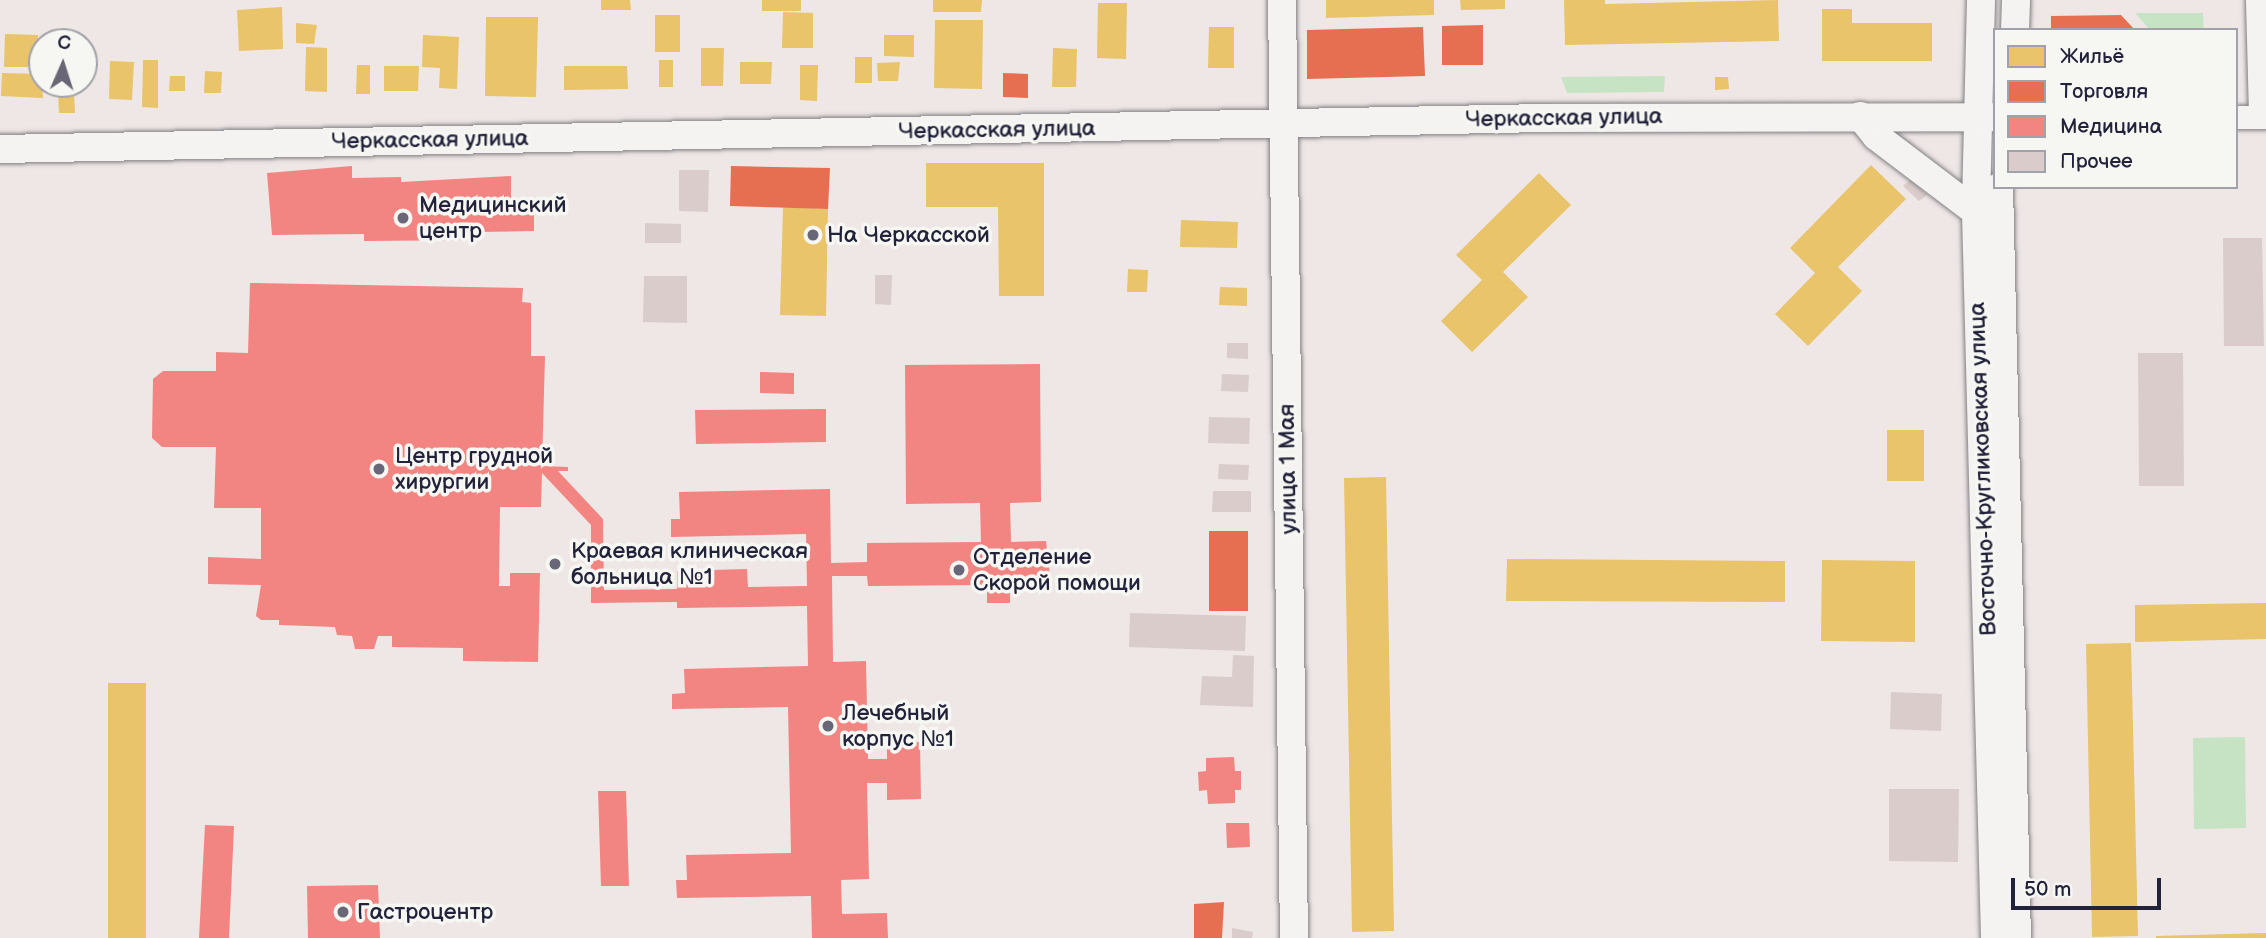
<!DOCTYPE html>
<meta charset="utf-8">
<style>
body{margin:0}
#map{position:relative;width:2266px;height:938px;overflow:hidden;background:#eee7e6;font-family:"Balsamiq Sans",sans-serif}
div>[style]{position:absolute}
.green>*{inset:0;background:#c6e3c3}
.homes>*{inset:0;background:#e9c46a}
.shops>*{inset:0;background:#e76f51}
.health>*{inset:0;background:#f28482}
.building>*{inset:0;background:#daccca}
.roads{filter:drop-shadow(0 0 2px #827f84) drop-shadow(0 0 2px #827f84)}
.minor>*{height:23px;margin:-11.5px;padding:0 11.5px;transform-origin:11.5px;border-radius:11.5px;background:#f4f3f1}
.tertiary>*{height:28px;margin:-14px;padding:0 14px;transform-origin:14px;border-radius:14px;background:#f4f3f1}
.dots>*{width:19px;height:19px;translate:-50% -50%;box-sizing:border-box;border:4px solid #f6f6f2;border-radius:50%}
span{translate:-50% -50%;white-space:nowrap;text-align:center;line-height:1.15;-webkit-text-stroke:7px #f6f6f2;paint-order:stroke}
.street-label{font-size:23px;color:#22223b}
.poi-label{font-size:23px;color:#22223b}
.left{translate:0 -50%;text-align:left}
.legend{position:absolute;left:1993px;top:28px;width:245px;height:161px;box-sizing:border-box;background:#f6f6f2;border:2px solid #a1a1a9;margin:0;padding:9px 12px;list-style:none;font-size:21px;color:#22223b}
.legend li{display:flex;align-items:center;gap:14px;height:35px}
.legend b{width:35px;border:2px solid #a1a1a9}
.north{position:absolute;left:28px;top:28px;width:70px;height:70px;box-sizing:border-box;background:#f6f6f2;border:2px solid #a1a1a9;border-radius:50%;rotate:3deg;font-size:19px;font-weight:700;line-height:28px;text-align:center;color:#22223b}
.north::after{content:'';display:block;margin:auto;width:24px;height:32px;background:#696777;clip-path:polygon(50% 0,100% 100%,50% 72%,0 100%)}
.scale{position:absolute;left:2011px;top:878px;width:150px;height:32px;box-sizing:border-box;border:4px solid #22223b;border-top:0;padding-left:9px;font-size:21px;line-height:24px;white-space:nowrap;color:#22223b;-webkit-text-stroke:5px #f6f6f2;paint-order:stroke}
</style>
<div id="map">
<div class="green">
<div style="clip-path:polygon(2135px 13px,2203px 13px,2204px 30px,2150px 30px)"></div>
<div style="clip-path:polygon(1665px 76px,1664px 92px,1658px 92px,1567px 93px,1561px 77px)"></div>
<div style="clip-path:polygon(2245px 737px,2246px 828px,2194px 829px,2193px 738px)"></div>
</div>
<div class="homes">
<div style="clip-path:polygon(601px 0,630px 0,631px 10px,601px 10px)"></div>
<div style="clip-path:polygon(762px 0,801px 0,801px 11px,762px 11px)"></div>
<div style="clip-path:polygon(933px 0,982px 0,981px 12px,933px 12px)"></div>
<div style="clip-path:polygon(1326px 0,1434px 0,1434px 15px,1326px 18px)"></div>
<div style="clip-path:polygon(1460px 0,1505px 0,1505px 9px,1461px 10px)"></div>
<div style="clip-path:polygon(1564px 0,1605px 0,1605px 4px,1778px 0,1779px 41px,1565px 45px)"></div>
<div style="clip-path:polygon(1098px 3px,1127px 3px,1126px 59px,1097px 58px)"></div>
<div style="clip-path:polygon(282px 7px,283px 49px,239px 51px,237px 10px)"></div>
<div style="clip-path:polygon(1822px 9px,1852px 9px,1852px 23px,1932px 23px,1932px 61px,1822px 61px)"></div>
<div style="clip-path:polygon(783px 12px,813px 13px,813px 48px,782px 48px)"></div>
<div style="clip-path:polygon(655px 15px,680px 15px,680px 52px,655px 52px)"></div>
<div style="clip-path:polygon(486px 17px,538px 17px,536px 97px,485px 96px)"></div>
<div style="clip-path:polygon(935px 20px,983px 20px,982px 89px,934px 88px)"></div>
<div style="clip-path:polygon(296px 23px,317px 25px,314px 44px,296px 43px)"></div>
<div style="clip-path:polygon(1209px 27px,1234px 27px,1234px 68px,1208px 68px)"></div>
<div style="clip-path:polygon(5px 34px,38px 35px,37px 67px,4px 67px)"></div>
<div style="clip-path:polygon(423px 35px,459px 37px,457px 89px,439px 88px,440px 68px,422px 67px)"></div>
<div style="clip-path:polygon(884px 35px,914px 35px,914px 57px,884px 56px)"></div>
<div style="clip-path:polygon(306px 47px,327px 48px,327px 92px,305px 91px)"></div>
<div style="clip-path:polygon(701px 48px,724px 48px,723px 86px,701px 86px)"></div>
<div style="clip-path:polygon(1053px 48px,1077px 49px,1076px 87px,1052px 87px)"></div>
<div style="clip-path:polygon(855px 57px,872px 57px,872px 83px,855px 83px)"></div>
<div style="clip-path:polygon(143px 60px,158px 60px,158px 108px,142px 107px)"></div>
<div style="clip-path:polygon(659px 60px,673px 60px,673px 87px,659px 87px)"></div>
<div style="clip-path:polygon(110px 61px,134px 62px,132px 100px,109px 99px)"></div>
<div style="clip-path:polygon(740px 62px,772px 62px,771px 84px,740px 84px)"></div>
<div style="clip-path:polygon(900px 62px,898px 81px,878px 81px,877px 63px)"></div>
<div style="clip-path:polygon(357px 65px,370px 65px,370px 94px,356px 94px)"></div>
<div style="clip-path:polygon(800px 65px,818px 65px,817px 101px,800px 100px)"></div>
<div style="clip-path:polygon(384px 66px,419px 66px,418px 91px,384px 91px)"></div>
<div style="clip-path:polygon(564px 66px,627px 66px,628px 89px,564px 90px)"></div>
<div style="clip-path:polygon(205px 71px,222px 72px,221px 93px,204px 93px)"></div>
<div style="clip-path:polygon(2px 73px,42px 74px,43px 98px,1px 96px)"></div>
<div style="clip-path:polygon(170px 76px,185px 76px,185px 91px,169px 91px)"></div>
<div style="clip-path:polygon(1715px 77px,1728px 77px,1729px 89px,1715px 90px)"></div>
<div style="clip-path:polygon(58px 92px,74px 92px,75px 113px,59px 113px)"></div>
<div style="clip-path:polygon(926px 163px,1044px 163px,1044px 296px,999px 296px,998px 207px,926px 207px)"></div>
<div style="clip-path:polygon(1871px 165px,1906px 199px,1838px 267px,1862px 291px,1808px 346px,1775px 314px,1815px 273px,1790px 248px)"></div>
<div style="clip-path:polygon(1539px 173px,1571px 205px,1503px 272px,1528px 297px,1472px 352px,1441px 321px,1482px 280px,1456px 255px)"></div>
<div style="clip-path:polygon(783px 207px,828px 209px,826px 316px,780px 315px)"></div>
<div style="clip-path:polygon(1181px 220px,1238px 222px,1237px 248px,1180px 247px)"></div>
<div style="clip-path:polygon(1128px 269px,1148px 270px,1147px 292px,1127px 292px)"></div>
<div style="clip-path:polygon(1220px 287px,1247px 288px,1247px 306px,1219px 305px)"></div>
<div style="clip-path:polygon(1887px 430px,1924px 430px,1924px 481px,1887px 481px)"></div>
<div style="clip-path:polygon(1386px 477px,1394px 931px,1352px 932px,1344px 478px)"></div>
<div style="clip-path:polygon(1507px 559px,1785px 561px,1785px 602px,1506px 601px)"></div>
<div style="clip-path:polygon(1822px 560px,1915px 561px,1915px 642px,1821px 641px)"></div>
<div style="clip-path:polygon(2266px 603px,2266px 639px,2135px 642px,2135px 605px)"></div>
<div style="clip-path:polygon(2131px 643px,2138px 936px,2092px 937px,2086px 644px)"></div>
<div style="clip-path:polygon(108px 683px,146px 683px,146px 938px,108px 938px)"></div>
<div style="clip-path:polygon(2266px 933px,2266px 938px,2156px 938px,2156px 936px)"></div>
</div>
<div class="shops">
<div style="clip-path:polygon(2121px 15px,2135px 30px,2051px 30px,2051px 16px)"></div>
<div style="clip-path:polygon(1483px 25px,1483px 65px,1442px 65px,1442px 26px)"></div>
<div style="clip-path:polygon(1423px 27px,1425px 76px,1307px 79px,1307px 30px)"></div>
<div style="clip-path:polygon(1003px 73px,1028px 74px,1028px 98px,1003px 97px)"></div>
<div style="clip-path:polygon(731px 166px,830px 168px,828px 209px,730px 206px)"></div>
<div style="clip-path:polygon(1209px 531px,1248px 531px,1248px 611px,1209px 611px)"></div>
<div style="clip-path:polygon(1224px 902px,1222px 938px,1194px 938px,1194px 904px)"></div>
</div>
<div class="health">
<div style="clip-path:polygon(352px 166px,352px 178px,401px 177px,401px 182px,511px 176px,511px 199px,534px 198px,534px 231px,477px 232px,477px 240px,364px 241px,364px 234px,272px 235px,267px 173px)"></div>
<div style="clip-path:polygon(250px 283px,523px 288px,522px 302px,531px 303px,531px 356px,545px 356px,542px 466px,568px 467px,568px 471px,558px 471px,603px 519px,604px 590px,677px 589px,677px 571px,747px 569px,748px 587px,807px 586px,806px 534px,671px 537px,671px 519px,680px 519px,679px 492px,830px 489px,831px 563px,867px 562px,867px 543px,981px 542px,980px 503px,906px 504px,905px 365px,1040px 364px,1041px 502px,1010px 503px,1011px 542px,1046px 541px,1051px 584px,1010px 585px,1010px 603px,987px 603px,987px 585px,868px 586px,867px 576px,832px 576px,833px 662px,866px 661px,868px 759px,887px 759px,887px 743px,920px 742px,921px 799px,887px 800px,887px 783px,867px 783px,869px 879px,841px 880px,842px 914px,887px 913px,888px 938px,812px 938px,811px 896px,677px 898px,676px 880px,687px 880px,686px 855px,791px 853px,788px 707px,672px 709px,672px 694px,685px 693px,684px 669px,808px 666px,807px 606px,677px 608px,677px 602px,591px 603px,591px 525px,542px 473px,541px 507px,500px 507px,499px 586px,510px 586px,510px 573px,540px 573px,538px 662px,463px 661px,463px 648px,392px 647px,392px 636px,378px 636px,374px 649px,355px 649px,352px 636px,337px 635px,335px 627px,279px 625px,279px 620px,261px 620px,256px 616px,261px 585px,208px 584px,208px 557px,261px 559px,261px 508px,214px 508px,216px 447px,162px 447px,152px 438px,153px 379px,163px 371px,216px 371px,216px 352px,248px 353px)"></div>
<div style="clip-path:polygon(760px 372px,794px 373px,794px 394px,760px 393px)"></div>
<div style="clip-path:polygon(826px 409px,826px 442px,696px 444px,695px 410px)"></div>
<div style="clip-path:polygon(1234px 757px,1235px 771px,1241px 771px,1241px 790px,1235px 790px,1235px 803px,1208px 804px,1207px 790px,1199px 791px,1198px 772px,1206px 771px,1206px 758px)"></div>
<div style="clip-path:polygon(598px 791px,626px 791px,629px 886px,601px 886px)"></div>
<div style="clip-path:polygon(1226px 823px,1249px 823px,1250px 847px,1227px 848px)"></div>
<div style="clip-path:polygon(205px 825px,234px 826px,229px 938px,199px 938px)"></div>
<div style="clip-path:polygon(378px 885px,380px 938px,308px 938px,307px 886px)"></div>
</div>
<div class="building">
<div style="clip-path:polygon(679px 170px,709px 170px,708px 212px,679px 211px)"></div>
<div style="clip-path:polygon(1910px 180px,1927px 195px,1919px 201px,1903px 186px)"></div>
<div style="clip-path:polygon(645px 223px,681px 224px,681px 243px,645px 243px)"></div>
<div style="clip-path:polygon(2223px 238px,2262px 238px,2264px 346px,2224px 346px)"></div>
<div style="clip-path:polygon(875px 275px,892px 275px,891px 305px,875px 304px)"></div>
<div style="clip-path:polygon(644px 276px,687px 276px,687px 323px,643px 322px)"></div>
<div style="clip-path:polygon(1227px 343px,1248px 343px,1248px 359px,1227px 358px)"></div>
<div style="clip-path:polygon(2138px 353px,2183px 353px,2184px 486px,2139px 486px)"></div>
<div style="clip-path:polygon(1222px 374px,1249px 375px,1248px 392px,1221px 391px)"></div>
<div style="clip-path:polygon(1209px 417px,1250px 418px,1249px 444px,1208px 443px)"></div>
<div style="clip-path:polygon(1219px 464px,1249px 465px,1248px 480px,1218px 479px)"></div>
<div style="clip-path:polygon(1213px 491px,1251px 491px,1251px 512px,1212px 512px)"></div>
<div style="clip-path:polygon(1130px 613px,1246px 616px,1245px 651px,1129px 647px)"></div>
<div style="clip-path:polygon(1233px 655px,1254px 656px,1253px 707px,1200px 705px,1202px 676px,1232px 677px)"></div>
<div style="clip-path:polygon(1891px 692px,1942px 694px,1941px 731px,1890px 729px)"></div>
<div style="clip-path:polygon(1889px 789px,1959px 789px,1958px 862px,1889px 861px)"></div>
<div style="clip-path:polygon(1232px 928px,1253px 932px,1252px 938px,1232px 938px)"></div>
</div>
<div class="roads">
<div class="minor">
<div style="left:2257px;top:0;width:117px;rotate:88.5deg"></div>
<div style="left:2236px;top:117px;width:30px"></div>
</div>
<div class="tertiary">
<div style="left:1282px;top:0;width:938px;rotate:89.27deg"></div>
<div style="left:1981px;top:0;width:212px;rotate:91.4deg"></div>
<div style="left:1976px;top:212px;width:726px;rotate:88.5deg"></div>
<div style="left:2015px;top:30px;width:30px;rotate:-88deg"></div>
<div style="left:1860px;top:116px;width:26px;rotate:51deg"></div>
<div style="left:1876px;top:136px;width:126px;rotate:37.2deg"></div>
<div style="left:0;top:149px;width:1548px;rotate:-1.15deg"></div>
<div style="left:1548px;top:118px;width:447px;rotate:-0.1deg"></div>
<div style="left:1999px;top:187px;width:751px;rotate:88.63deg"></div>
</div>
</div>
<div class="dots">
<div style="left:403px;top:218px;background:#696777"></div>
<div style="left:813px;top:235px;background:#696777"></div>
<div style="left:379px;top:469px;background:#696777"></div>
<div style="left:555px;top:564px;background:#696777"></div>
<div style="left:959px;top:570px;background:#696777"></div>
<div style="left:828px;top:726px;background:#696777"></div>
<div style="left:343px;top:912px;background:#696777"></div>
</div>
<div class="street-label">
<span style="left:1564px;top:118px;rotate:-1deg">Черкасская улица</span>
<span style="left:997px;top:130px;rotate:-1deg">Черкасская улица</span>
<span style="left:430px;top:140px;rotate:-1deg">Черкасская улица</span>
<span style="left:1288px;top:469px;rotate:-91deg">улица 1 Мая</span>
<span style="left:1983px;top:469px;rotate:-92deg">Восточно-Кругликовская улица</span>
</div>
<div class="poi-label">
<span class="left" style="left:419px;top:218px">Медицинский<br>центр</span>
<span class="left" style="left:827px;top:235px">На Черкасской</span>
<span class="left" style="left:395px;top:469px">Центр грудной<br>хирургии</span>
<span class="left" style="left:571px;top:564px">Краевая клиническая<br>больница №1</span>
<span class="left" style="left:973px;top:570px">Отделение<br>Скорой помощи</span>
<span class="left" style="left:842px;top:726px">Лечебный<br>корпус №1</span>
<span class="left" style="left:357px;top:912px">Гастроцентр</span>
</div>
<ul class="legend">
<li><b style="height:19px;background:#e9c46a"></b>Жильё</li>
<li><b style="height:19px;background:#e76f51"></b>Торговля</li>
<li><b style="height:19px;background:#f28482"></b>Медицина</li>
<li><b style="height:19px;background:#daccca"></b>Прочее</li>
</ul>
<div class="north">С</div>
<div class="scale">50 m</div>
</div>
